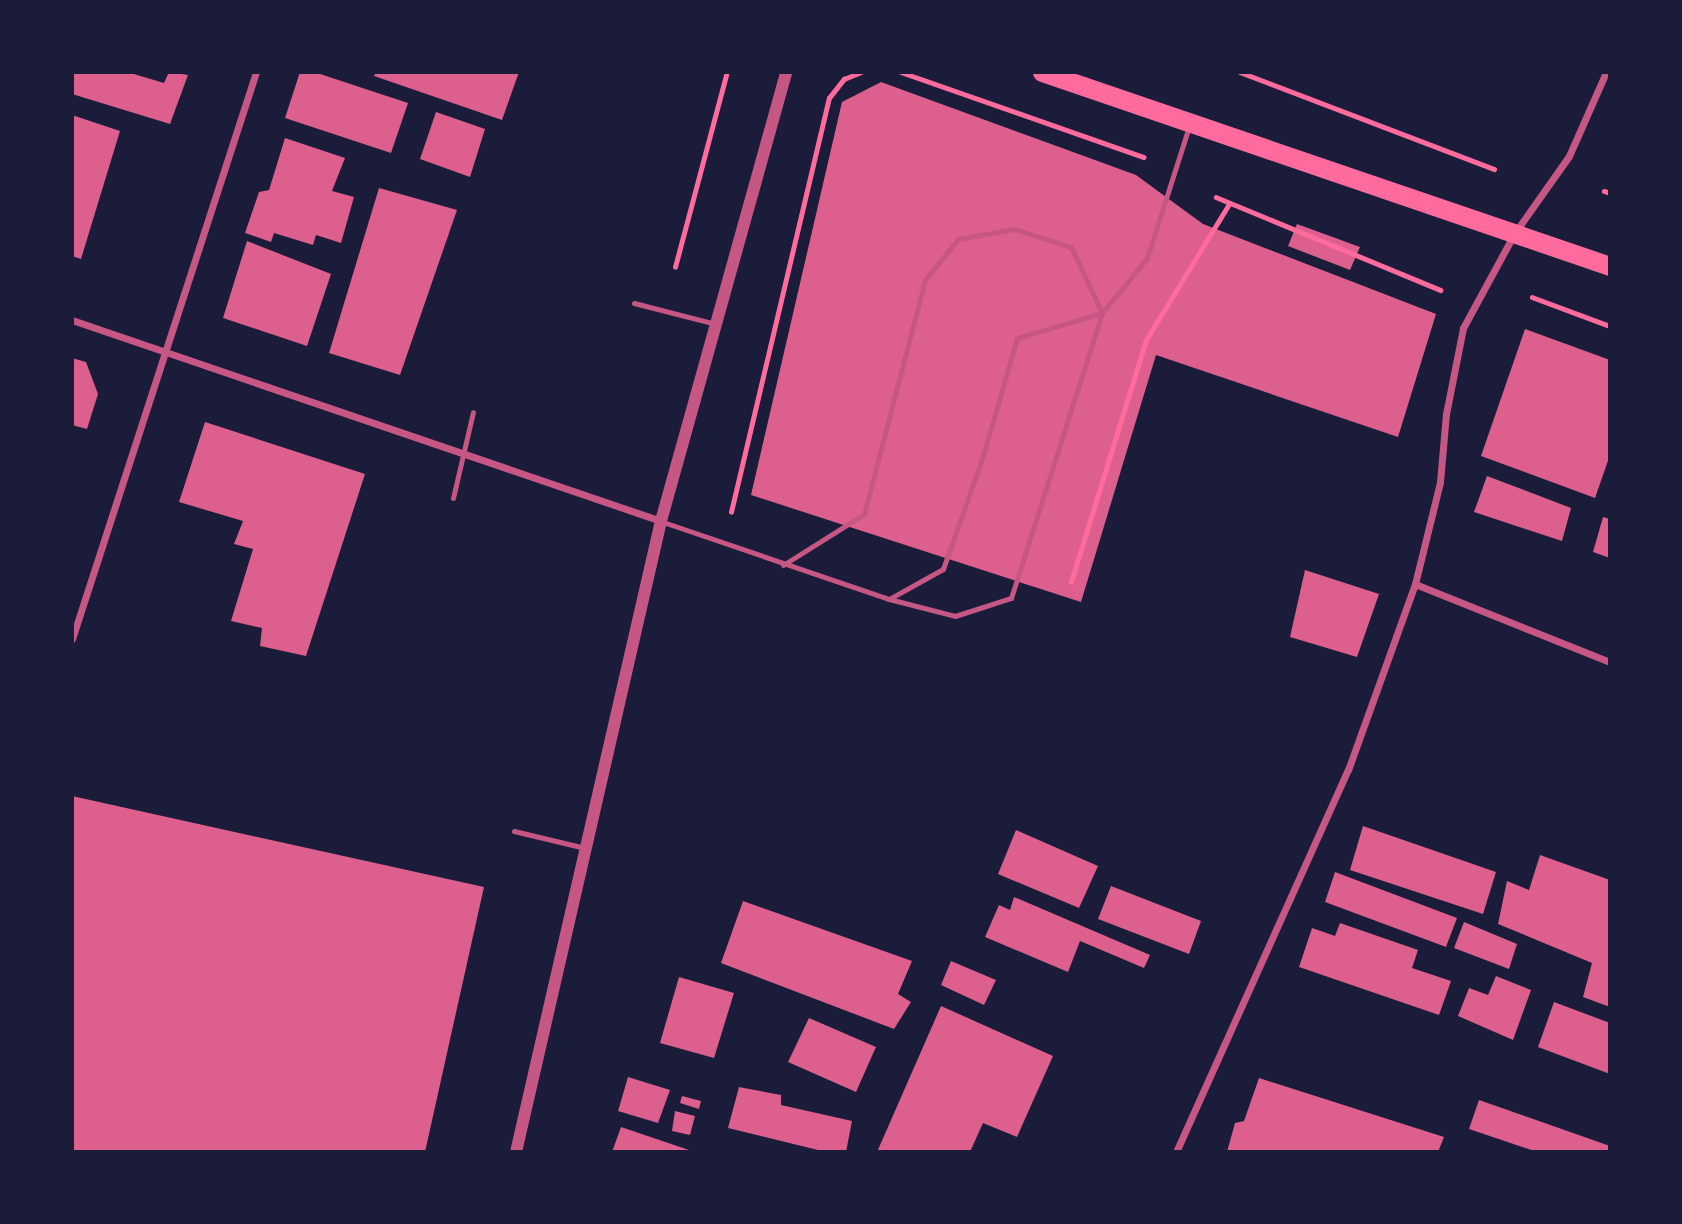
<!DOCTYPE html>
<style>
body{margin:0}
#map{position:relative;width:1682px;height:1224px;overflow:hidden;background:#1b1b3a;font-family:"Noto Sans",sans-serif}
div>[style]{position:absolute}
.building>*{inset:0;background:#dd5f8e}
.path>*{height:4.5px;margin:-2.25px;padding:0 2.25px;transform-origin:2.25px;border-radius:2.25px;background:#ff6b9d}
.service>*{height:5px;margin:-2.5px;padding:0 2.5px;transform-origin:2.5px;border-radius:2.5px;background:#c65784}
.minor>*{height:7px;margin:-3.5px;padding:0 3.5px;transform-origin:3.5px;border-radius:3.5px;background:#c65784}
.tertiary>*{height:12px;margin:-6px;padding:0 6px;transform-origin:6px;border-radius:6px;background:#c65784}
.trunk>*{height:19px;margin:-9.5px;padding:0 9.5px;transform-origin:9.5px;border-radius:9.5px;background:#ff6b9d}
span{translate:-50% -50%;white-space:nowrap;text-align:center;line-height:1.15;-webkit-text-stroke:6px #1b1b3a;paint-order:stroke}
.frame{position:absolute;inset:0;border:74px solid #1b1b3a;pointer-events:none}
</style>
<div id="map">
<div class="building">
<div style="clip-path:polygon(72px 72px,127px 72px,164px 83px,169px 72px,188px 75px,170px 124px,72px 94px)"></div>
<div style="clip-path:polygon(300px 72px,314px 72px,408px 103px,391px 153px,285px 118px)"></div>
<div style="clip-path:polygon(376px 72px,519px 72px,502px 120px,374px 76px)"></div>
<div style="clip-path:polygon(881px 82px,1136px 175px,1203px 224px,1436px 314px,1398px 437px,1156px 355px,1081px 602px,751px 495px,842px 102px)"></div>
<div style="clip-path:polygon(436px 112px,485px 129px,470px 177px,420px 159px)"></div>
<div style="clip-path:polygon(72px 115px,120px 131px,81px 259px,72px 256px)"></div>
<div style="clip-path:polygon(285px 138px,345px 158px,332px 191px,354px 197px,341px 243px,316px 235px,313px 245px,274px 233px,271px 242px,245px 233px,259px 192px,269px 190px)"></div>
<div style="clip-path:polygon(379px 188px,457px 210px,400px 375px,329px 353px)"></div>
<div style="clip-path:polygon(1297px 224px,1360px 247px,1350px 270px,1288px 246px)"></div>
<div style="clip-path:polygon(247px 241px,331px 274px,307px 346px,223px 318px)"></div>
<div style="clip-path:polygon(1525px 329px,1610px 360px,1610px 455px,1595px 498px,1481px 456px)"></div>
<div style="clip-path:polygon(72px 358px,86px 362px,98px 394px,87px 429px,72px 425px)"></div>
<div style="clip-path:polygon(205px 422px,365px 474px,306px 656px,260px 646px,262px 628px,231px 621px,253px 549px,234px 544px,243px 521px,179px 502px)"></div>
<div style="clip-path:polygon(1487px 476px,1571px 508px,1562px 541px,1474px 512px)"></div>
<div style="clip-path:polygon(1603px 517px,1610px 519px,1610px 558px,1593px 552px)"></div>
<div style="clip-path:polygon(1305px 570px,1379px 594px,1357px 657px,1290px 637px)"></div>
<div style="clip-path:polygon(72px 796px,484px 887px,425px 1152px,72px 1152px)"></div>
<div style="clip-path:polygon(1363px 826px,1496px 872px,1483px 914px,1350px 870px)"></div>
<div style="clip-path:polygon(1016px 830px,1098px 866px,1079px 908px,998px 874px)"></div>
<div style="clip-path:polygon(1540px 855px,1610px 880px,1610px 1007px,1583px 997px,1592px 963px,1498px 924px,1507px 881px,1529px 890px)"></div>
<div style="clip-path:polygon(1335px 872px,1457px 918px,1446px 947px,1325px 902px)"></div>
<div style="clip-path:polygon(1111px 886px,1201px 921px,1189px 954px,1098px 919px)"></div>
<div style="clip-path:polygon(1014px 897px,1150px 955px,1144px 968px,1080px 941px,1068px 972px,985px 937px,999px 905px,1010px 910px)"></div>
<div style="clip-path:polygon(743px 901px,912px 961px,898px 994px,911px 1002px,894px 1029px,721px 963px)"></div>
<div style="clip-path:polygon(1464px 922px,1517px 944px,1509px 969px,1454px 948px)"></div>
<div style="clip-path:polygon(1340px 923px,1418px 950px,1412px 968px,1451px 981px,1439px 1015px,1299px 967px,1312px 928px,1335px 936px)"></div>
<div style="clip-path:polygon(951px 961px,996px 980px,984px 1005px,941px 985px)"></div>
<div style="clip-path:polygon(1496px 976px,1531px 990px,1513px 1040px,1458px 1016px,1469px 988px,1488px 995px)"></div>
<div style="clip-path:polygon(679px 977px,734px 993px,714px 1058px,660px 1043px)"></div>
<div style="clip-path:polygon(1554px 1002px,1610px 1023px,1610px 1074px,1538px 1047px)"></div>
<div style="clip-path:polygon(941px 1006px,1053px 1056px,1017px 1137px,983px 1123px,970px 1152px,877px 1152px)"></div>
<div style="clip-path:polygon(809px 1018px,876px 1047px,856px 1092px,788px 1062px)"></div>
<div style="clip-path:polygon(628px 1077px,670px 1090px,658px 1123px,618px 1111px)"></div>
<div style="clip-path:polygon(1259px 1078px,1444px 1137px,1438px 1152px,1227px 1152px,1235px 1123px,1244px 1121px)"></div>
<div style="clip-path:polygon(739px 1087px,781px 1095px,781px 1105px,852px 1121px,846px 1152px,826px 1152px,728px 1128px)"></div>
<div style="clip-path:polygon(682px 1096px,701px 1101px,699px 1109px,680px 1103px)"></div>
<div style="clip-path:polygon(1479px 1100px,1610px 1146px,1610px 1152px,1537px 1152px,1469px 1129px)"></div>
<div style="clip-path:polygon(675px 1111px,695px 1116px,690px 1135px,672px 1131px)"></div>
<div style="clip-path:polygon(621px 1127px,689px 1150px,688px 1152px,612px 1152px)"></div>
</div>
<div class="path">
<div style="left:901px;top:72px;width:257px;rotate:19.3deg"></div>
<div style="left:1240px;top:72px;width:272px;rotate:20.9deg"></div>
<div style="left:1604px;top:191px;width:6px;rotate:18deg"></div>
<div style="left:1216px;top:197px;width:243px;rotate:22.5deg"></div>
<div style="left:675px;top:267px;width:202px;rotate:-75.1deg"></div>
<div style="left:1532px;top:297px;width:83px;rotate:20.4deg"></div>
<div style="left:731px;top:512px;width:425px;rotate:-76.7deg"></div>
<div style="left:829px;top:98px;width:24px;rotate:-52deg"></div>
<div style="left:844px;top:79px;width:18px;rotate:-22deg"></div>
<div style="left:1071px;top:582px;width:253px;rotate:-72.8deg"></div>
<div style="left:1146px;top:340px;width:159px;rotate:-58.6deg"></div>
</div>
<div class="service">
<div style="left:634px;top:303px;width:85px;rotate:14.4deg"></div>
<div style="left:453px;top:498px;width:88px;rotate:-76.9deg"></div>
<div style="left:663px;top:522px;width:239px;rotate:18.8deg"></div>
<div style="left:889px;top:599px;width:68px;rotate:14.4deg"></div>
<div style="left:955px;top:616px;width:59px;rotate:-17.8deg"></div>
<div style="left:1011px;top:598px;width:299px;rotate:-72.3deg"></div>
<div style="left:1102px;top:313px;width:71px;rotate:-50.7deg"></div>
<div style="left:1147px;top:258px;width:139px;rotate:-72.3deg"></div>
<div style="left:783px;top:565px;width:96px;rotate:-32.2deg"></div>
<div style="left:864px;top:514px;width:242px;rotate:-75.4deg"></div>
<div style="left:925px;top:280px;width:53px;rotate:-51.2deg"></div>
<div style="left:958px;top:239px;width:57px;rotate:-10.1deg"></div>
<div style="left:1014px;top:229px;width:60px;rotate:17.5deg"></div>
<div style="left:1071px;top:247px;width:73px;rotate:64.8deg"></div>
<div style="left:1102px;top:313px;width:89px;rotate:163.6deg"></div>
<div style="left:1017px;top:338px;width:123px;rotate:106.1deg"></div>
<div style="left:983px;top:456px;width:120px;rotate:109.5deg"></div>
<div style="left:943px;top:569px;width:62px;rotate:150.9deg"></div>
<div style="left:514px;top:831px;width:73px;rotate:13.5deg"></div>
</div>
<div class="minor">
<div style="left:72px;top:320px;width:622px;rotate:18.84deg"></div>
<div style="left:1415px;top:584px;width:210px;rotate:21.8deg"></div>
<div style="left:72px;top:639px;width:596px;rotate:-72.02deg"></div>
<div style="left:1176px;top:1152px;width:419px;rotate:-65.8deg"></div>
<div style="left:1348px;top:770px;width:198px;rotate:-70.2deg"></div>
<div style="left:1415px;top:584px;width:105px;rotate:-76.2deg"></div>
<div style="left:1440px;top:482px;width:68px;rotate:-85deg"></div>
<div style="left:1446px;top:414px;width:88px;rotate:-78.8deg"></div>
<div style="left:1463px;top:328px;width:107px;rotate:-61.5deg"></div>
<div style="left:1514px;top:234px;width:95px;rotate:-54.8deg"></div>
<div style="left:1569px;top:156px;width:92px;rotate:-66.2deg"></div>
</div>
<div class="tertiary">
<div style="left:516px;top:1152px;width:647px;rotate:-77.06deg"></div>
<div style="left:661px;top:521px;width:466px;rotate:-74.4deg"></div>
</div>
<div class="trunk">
<div style="left:1042px;top:72px;width:600px;rotate:18.86deg"></div>
</div>
<div class="frame"></div>
</div>
